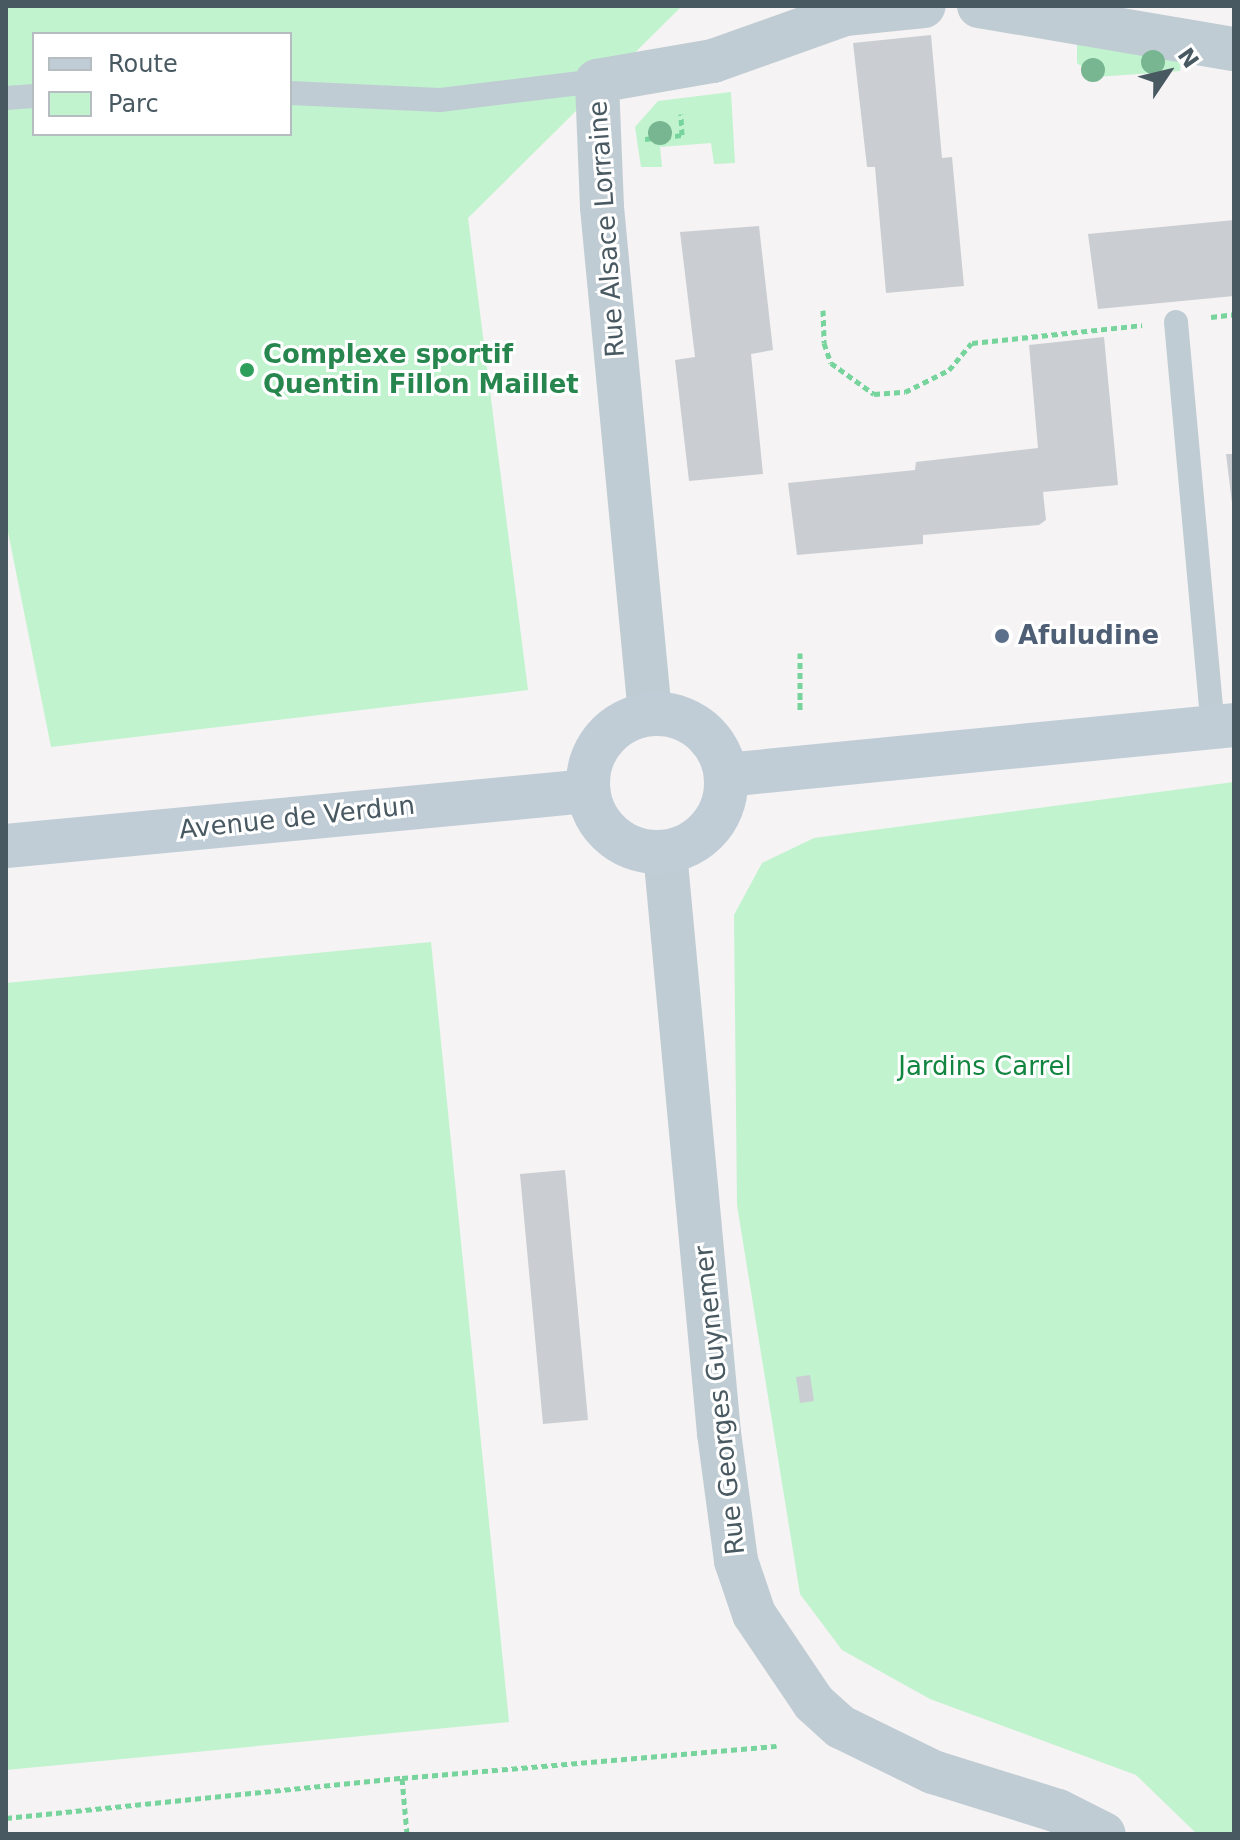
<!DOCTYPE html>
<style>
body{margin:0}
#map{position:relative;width:1240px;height:1840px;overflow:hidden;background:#f5f3f3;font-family:"DejaVu Sans",sans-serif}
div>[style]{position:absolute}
.green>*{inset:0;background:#c1f3cf}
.building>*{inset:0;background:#caced2}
.path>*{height:5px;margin-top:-2.5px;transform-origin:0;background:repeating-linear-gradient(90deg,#76d49c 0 6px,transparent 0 10px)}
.lane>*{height:24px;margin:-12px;padding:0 12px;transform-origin:12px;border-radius:12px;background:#c0ccd3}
.street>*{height:44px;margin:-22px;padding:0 22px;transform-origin:22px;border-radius:22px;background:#c0ccd3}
.secondary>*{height:44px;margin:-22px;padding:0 22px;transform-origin:22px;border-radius:22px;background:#c0cdd7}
.secondary>.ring{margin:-22px;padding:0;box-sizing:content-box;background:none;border:44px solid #c0cdd7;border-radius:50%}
.trees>*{width:24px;height:24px;margin:-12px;border-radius:50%;background:#78b691}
.dots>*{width:22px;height:22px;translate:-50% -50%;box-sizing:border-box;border:4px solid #fff;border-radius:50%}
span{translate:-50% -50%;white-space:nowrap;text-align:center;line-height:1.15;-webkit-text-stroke:6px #fff;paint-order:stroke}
.street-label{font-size:26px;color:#495962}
.leisure-label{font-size:26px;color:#27864d;font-weight:700}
.left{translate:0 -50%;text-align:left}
.service-label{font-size:26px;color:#4e5e75;font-weight:700}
.park-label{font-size:26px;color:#128540}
.frame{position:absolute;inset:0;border:8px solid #495962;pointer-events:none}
.legend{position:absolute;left:32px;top:32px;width:260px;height:104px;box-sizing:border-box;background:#fff;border:2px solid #b6bdc0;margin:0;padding:10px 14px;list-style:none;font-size:24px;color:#495962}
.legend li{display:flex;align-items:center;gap:16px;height:40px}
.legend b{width:40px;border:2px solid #b6bdc0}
.north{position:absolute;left:1128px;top:32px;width:80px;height:80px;-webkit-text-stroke:6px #fff;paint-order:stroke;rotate:55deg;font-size:22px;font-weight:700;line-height:32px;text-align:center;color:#495962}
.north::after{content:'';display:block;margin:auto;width:28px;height:36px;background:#495962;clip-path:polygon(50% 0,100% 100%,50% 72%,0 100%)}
</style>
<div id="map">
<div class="green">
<div style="clip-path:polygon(evenodd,6px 6px,682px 6px,468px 218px,528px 690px,51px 747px,6px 522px,6px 6px,34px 34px,290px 34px,290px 134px,34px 134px,34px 34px)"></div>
<div style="clip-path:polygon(1077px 24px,1182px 54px,1180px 71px,1096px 77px,1077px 63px)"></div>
<div style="clip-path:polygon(731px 92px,735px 163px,714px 164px,711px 143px,660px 147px,662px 167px,641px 167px,635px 127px,658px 101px)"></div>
<div style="clip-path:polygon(1234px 782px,1234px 1834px,1197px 1834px,1136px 1775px,930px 1699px,842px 1650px,800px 1594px,737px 1205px,734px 915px,762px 863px,814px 838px)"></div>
<div style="clip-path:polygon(431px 942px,509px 1722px,6px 1770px,6px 983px)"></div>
</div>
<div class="building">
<div style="clip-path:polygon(931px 35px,942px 158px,952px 157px,964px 286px,886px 293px,875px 167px,867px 167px,853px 43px)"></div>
<div style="clip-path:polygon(1234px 220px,1234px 296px,1098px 309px,1088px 234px)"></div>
<div style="clip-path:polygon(759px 226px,773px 350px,751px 354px,763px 474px,689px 481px,675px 360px,695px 357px,680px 232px)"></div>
<div style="clip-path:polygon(1104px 337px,1118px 485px,1043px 492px,1046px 520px,1039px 525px,923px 535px,923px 544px,797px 555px,788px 483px,915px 470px,916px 462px,1038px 448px,1029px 345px)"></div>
<div style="clip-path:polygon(1226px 454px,1234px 454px,1234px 503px,1232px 503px)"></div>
<div style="clip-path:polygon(565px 1170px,588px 1420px,543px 1424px,520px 1174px)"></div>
<div style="clip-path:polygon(810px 1375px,814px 1401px,800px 1403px,796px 1377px)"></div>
</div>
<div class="path">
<div style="left:645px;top:139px;width:37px;rotate:-6deg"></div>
<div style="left:682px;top:135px;width:21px;rotate:-93deg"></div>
<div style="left:823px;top:310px;width:33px;rotate:88deg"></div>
<div style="left:824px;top:343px;width:21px;rotate:71deg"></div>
<div style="left:831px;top:363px;width:53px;rotate:35.8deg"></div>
<div style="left:874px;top:394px;width:31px;rotate:-4deg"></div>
<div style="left:905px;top:392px;width:49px;rotate:-26.6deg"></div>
<div style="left:949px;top:370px;width:35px;rotate:-50deg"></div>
<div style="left:972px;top:343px;width:171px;rotate:-6deg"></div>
<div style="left:1211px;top:317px;width:23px;rotate:-7deg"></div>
<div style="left:800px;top:653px;width:58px;rotate:90deg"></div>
<div style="left:6px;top:1818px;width:398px;rotate:-5.8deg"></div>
<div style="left:407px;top:1834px;width:56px;rotate:-95.1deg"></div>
<div style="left:402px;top:1778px;width:376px;rotate:-4.9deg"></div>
</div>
<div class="lane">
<div style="left:290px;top:93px;width:150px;rotate:2.7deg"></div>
<div style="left:440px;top:100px;width:158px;rotate:-6.9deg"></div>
<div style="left:6px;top:98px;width:28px;rotate:-4deg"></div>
<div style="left:1176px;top:322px;width:407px;rotate:84.8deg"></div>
</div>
<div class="street">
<div style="left:979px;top:6px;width:259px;rotate:9.6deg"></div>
<div style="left:650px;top:714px;width:509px;rotate:-95.41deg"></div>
<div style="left:602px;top:207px;width:126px;rotate:-92.3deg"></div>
<div style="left:597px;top:81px;width:118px;rotate:-9.8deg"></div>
<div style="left:713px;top:61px;width:140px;rotate:-19.6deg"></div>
<div style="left:845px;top:14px;width:79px;rotate:-5.8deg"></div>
<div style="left:665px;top:852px;width:584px;rotate:84.69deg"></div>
<div style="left:719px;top:1433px;width:129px;rotate:82.4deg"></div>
<div style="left:736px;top:1561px;width:56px;rotate:71.2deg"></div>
<div style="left:754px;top:1614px;width:107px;rotate:56deg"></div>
<div style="left:814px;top:1703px;width:36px;rotate:42deg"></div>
<div style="left:841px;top:1727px;width:102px;rotate:26.1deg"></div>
<div style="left:933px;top:1772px;width:131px;rotate:17.3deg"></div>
<div style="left:1058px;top:1811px;width:51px;rotate:26.6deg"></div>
</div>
<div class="secondary">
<div class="ring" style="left:588px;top:714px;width:94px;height:94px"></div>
<div style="left:726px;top:775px;width:510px;rotate:-5.62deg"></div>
<div style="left:6px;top:846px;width:585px;rotate:-5.4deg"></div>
</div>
<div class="trees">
<div style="left:1153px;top:62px"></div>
<div style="left:1093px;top:70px"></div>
<div style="left:660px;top:133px"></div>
</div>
<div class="dots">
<div style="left:247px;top:370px;background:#2e9e5b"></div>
<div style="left:1002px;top:636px;background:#5c6f8a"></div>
</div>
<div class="street-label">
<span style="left:607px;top:229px;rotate:-94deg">Rue Alsace Lorraine</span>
<span style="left:297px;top:818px;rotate:-6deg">Avenue de Verdun</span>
<span style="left:720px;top:1400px;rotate:-96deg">Rue Georges Guynemer</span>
</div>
<div class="leisure-label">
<span class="left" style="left:263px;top:370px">Complexe sportif<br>Quentin Fillon Maillet</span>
</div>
<div class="service-label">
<span class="left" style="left:1018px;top:636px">Afuludine</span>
</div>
<div class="park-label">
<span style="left:985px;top:1067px">Jardins Carrel</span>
</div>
<div class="frame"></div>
<ul class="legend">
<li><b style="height:10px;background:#c0cdd7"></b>Route</li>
<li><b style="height:22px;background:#c1f3cf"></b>Parc</li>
</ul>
<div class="north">N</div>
</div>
